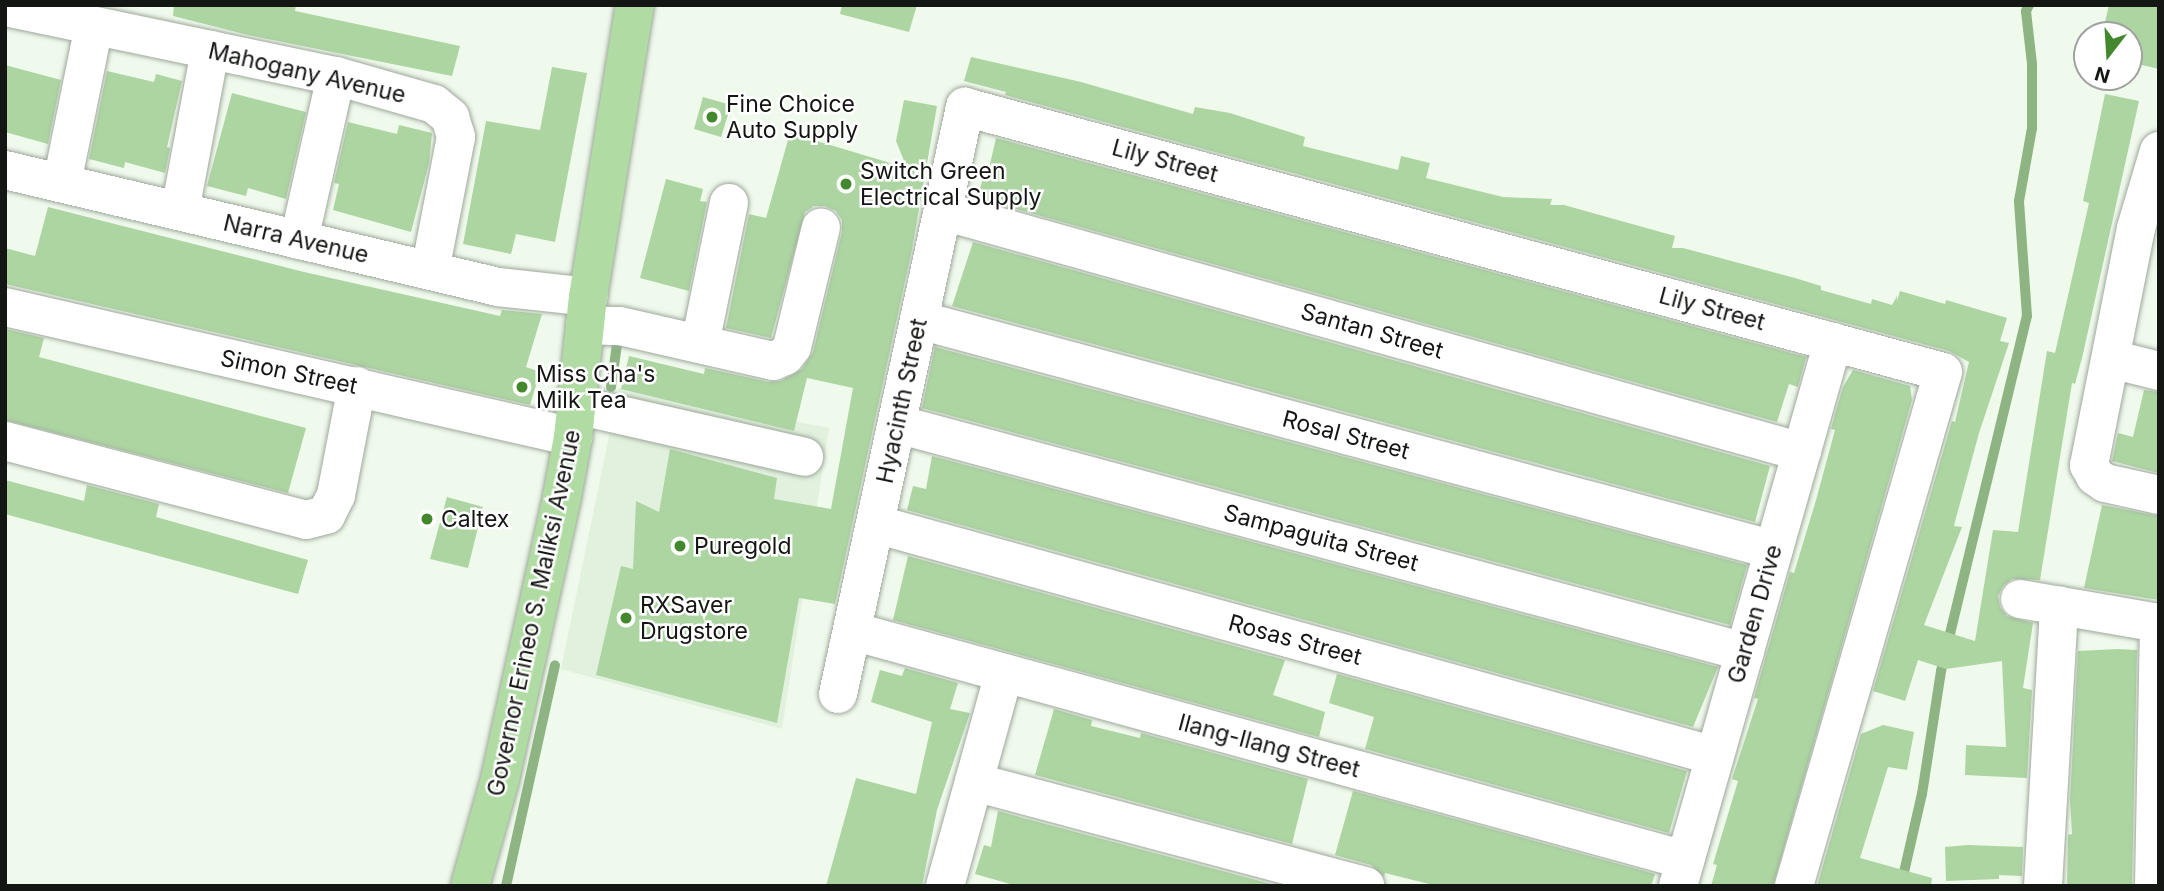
<!DOCTYPE html>
<style>
body{margin:0}
#map{position:relative;width:2164px;height:891px;overflow:hidden;background:#eff9ec;font-family:Inter,sans-serif}
div>[style]{position:absolute}
.built>*{inset:0;background:#e1f1dd}
.stream>*{height:10px;margin:-5px;padding:0 5px;transform-origin:5px;border-radius:5px;background:#8db482}
.building>*{inset:0;background:#add5a2}
.roads{filter:drop-shadow(0 0 2px #9ea89b) drop-shadow(0 0 2px #9ea89b)}
.minor>*{height:38px;margin:-19px;padding:0 19px;transform-origin:19px;border-radius:19px;background:#fff}
.major>*{height:38px;margin:-19px;padding:0 19px;transform-origin:19px;border-radius:19px;background:#b0dca4}
.dots>*{width:19px;height:19px;translate:-50% -50%;box-sizing:border-box;border:4px solid #fff;border-radius:50%}
span{translate:-50% -50%;white-space:nowrap;text-align:center;line-height:1.15;-webkit-text-stroke:5px #fff;paint-order:stroke}
.street-label{font-size:23px;color:#131612}
.poi-label{font-size:23px;color:#131612}
.left{translate:0 -50%;text-align:left}
.frame{position:absolute;inset:0;border:7px solid #131612;pointer-events:none}
.north{position:absolute;left:2073px;top:21px;width:70px;height:70px;box-sizing:border-box;background:#fff;border:2px solid #a1a2a0;border-radius:50%;rotate:197deg;font-size:19px;font-weight:700;line-height:28px;text-align:center;color:#131612}
.north::after{content:'';display:block;margin:auto;width:24px;height:32px;background:#43882d;clip-path:polygon(50% 0,100% 100%,50% 72%,0 100%)}
</style>
<div id="map">
<div class="built">
<div style="clip-path:polygon(619px 388px,829px 428px,782px 729px,561px 669px)"></div>
</div>
<div class="stream">
<div style="left:611px;top:387px;width:50px;rotate:-82deg"></div>
<div style="left:1902px;top:881px;width:89px;rotate:-77.1deg"></div>
<div style="left:1922px;top:794px;width:124px;rotate:-81.2deg"></div>
<div style="left:1941px;top:671px;width:365px;rotate:-76.4deg"></div>
<div style="left:2027px;top:316px;width:115px;rotate:-94deg"></div>
<div style="left:2019px;top:201px;width:74px;rotate:-79.9deg"></div>
<div style="left:2032px;top:128px;width:64px;rotate:-90deg"></div>
<div style="left:2032px;top:64px;width:53px;rotate:-96.5deg"></div>
<div style="left:2026px;top:11px;width:7px;rotate:-63deg"></div>
<div style="left:506px;top:886px;width:226px;rotate:-77.5deg"></div>
</div>
<div class="building">
<div style="clip-path:polygon(174px 5px,296px 5px,295px 11px,460px 46px,452px 76px,248px 35px,173px 16px)"></div>
<div style="clip-path:polygon(842px 5px,917px 5px,909px 32px,840px 14px)"></div>
<div style="clip-path:polygon(2109px 5px,2159px 5px,2159px 69px,2129px 62px,2129px 35px,2102px 35px)"></div>
<div style="clip-path:polygon(971px 57px,1081px 82px,1193px 114px,1195px 107px,1230px 113px,1305px 137px,1303px 146px,1398px 170px,1401px 156px,1430px 163px,1426px 178px,1503px 197px,1552px 199px,1550px 205px,1564px 205px,1675px 236px,1672px 248px,1683px 248px,1795px 278px,1821px 286px,1821px 290px,1871px 304px,1872px 299px,1892px 305px,1897px 296px,1897px 301px,1900px 291px,1945px 304px,1946px 300px,2007px 318px,2000px 341px,2009px 343px,1979px 433px,1956px 518px,1954px 526px,1962px 527px,1924px 625px,1975px 641px,1993px 530px,2018px 532px,2047px 351px,2055px 353px,2089px 203px,2083px 201px,2105px 94px,2139px 101px,2083px 354px,2075px 384px,2072px 383px,2040px 580px,2012px 579px,2003px 586px,1998px 596px,2000px 607px,2007px 616px,2033px 623px,2023px 688px,2032px 690px,2027px 778px,1965px 775px,1966px 745px,2006px 747px,2002px 661px,1946px 669px,1918px 660px,1905px 701px,1873px 691px,1952px 421px,1955px 422px,1969px 362px,1949px 351px,1005px 95px,1006px 92px,964px 81px)"></div>
<div style="clip-path:polygon(5px 65px,61px 80px,48px 144px,5px 132px)"></div>
<div style="clip-path:polygon(552px 67px,587px 73px,555px 242px,516px 234px,511px 254px,463px 244px,486px 121px,540px 130px)"></div>
<div style="clip-path:polygon(107px 71px,154px 82px,156px 74px,182px 81px,167px 147px,170px 148px,165px 173px,125px 162px,124px 168px,89px 159px)"></div>
<div style="clip-path:polygon(232px 93px,306px 112px,286px 199px,248px 188px,246px 196px,207px 186px)"></div>
<div style="clip-path:polygon(703px 97px,731px 105px,721px 137px,694px 129px)"></div>
<div style="clip-path:polygon(904px 100px,937px 106px,912px 249px,835px 604px,799px 598px,777px 723px,596px 675px,621px 566px,633px 569px,636px 501px,659px 512px,670px 449px,777px 478px,774px 499px,831px 509px,853px 388px,807px 378px,794px 431px,621px 389px,629px 356px,704px 374px,705px 368px,768px 382px,781px 381px,802px 369px,813px 352px,842px 232px,842px 220px,836px 211px,825px 206px,814px 206px,805px 212px,771px 338px,726px 328px,749px 214px,766px 218px,790px 133px,907px 168px,896px 141px)"></div>
<div style="clip-path:polygon(348px 122px,397px 134px,399px 125px,432px 133px,429px 163px,411px 232px,333px 210px,339px 184px,334px 183px)"></div>
<div style="clip-path:polygon(996px 138px,1806px 357px,1798px 387px,1789px 384px,1777px 422px,977px 198px,985px 172px,988px 173px)"></div>
<div style="clip-path:polygon(666px 179px,703px 189px,700px 201px,707px 202px,689px 291px,640px 278px)"></div>
<div style="clip-path:polygon(48px 207px,304px 272px,500px 316px,502px 310px,542px 314px,526px 367px,540px 372px,530px 405px,5px 284px,5px 248px,35px 256px)"></div>
<div style="clip-path:polygon(973px 242px,1770px 466px,1755px 522px,952px 306px)"></div>
<div style="clip-path:polygon(5px 329px,44px 338px,39px 357px,306px 428px,288px 493px,5px 420px)"></div>
<div style="clip-path:polygon(935px 347px,1747px 565px,1730px 625px,922px 408px)"></div>
<div style="clip-path:polygon(1853px 370px,1910px 386px,1912px 400px,1773px 886px,1711px 886px,1717px 865px,1713px 864px,1738px 781px,1732px 779px,1758px 699px,1754px 698px,1790px 572px,1794px 573px,1816px 500px,1835px 430px,1831px 429px,1835px 414px,1843px 387px)"></div>
<div style="clip-path:polygon(2144px 390px,2159px 392px,2159px 473px,2112px 461px,2118px 433px,2133px 437px)"></div>
<div style="clip-path:polygon(932px 456px,1718px 667px,1693px 727px,907px 510px,913px 486px,926px 489px)"></div>
<div style="clip-path:polygon(5px 480px,84px 501px,87px 485px,159px 504px,156px 517px,308px 560px,298px 594px,5px 514px)"></div>
<div style="clip-path:polygon(447px 497px,483px 507px,468px 568px,430px 559px)"></div>
<div style="clip-path:polygon(2102px 505px,2159px 516px,2159px 600px,2084px 588px)"></div>
<div style="clip-path:polygon(908px 556px,1285px 660px,1273px 695px,1325px 712px,1319px 737px,893px 620px)"></div>
<div style="clip-path:polygon(2118px 649px,2137px 650px,2132px 886px,2067px 886px,2068px 835px,2072px 834px,2070px 800px,2078px 651px)"></div>
<div style="clip-path:polygon(905px 668px,958px 683px,950px 709px,970px 713px,937px 810px,922px 886px,826px 886px,856px 778px,916px 794px,932px 722px,871px 702px,880px 670px,902px 676px)"></div>
<div style="clip-path:polygon(1337px 674px,1687px 771px,1669px 833px,1365px 749px,1374px 717px,1329px 703px)"></div>
<div style="clip-path:polygon(1054px 709px,1092px 720px,1091px 726px,1140px 738px,1141px 733px,1308px 779px,1292px 844px,1035px 775px)"></div>
<div style="clip-path:polygon(1883px 725px,1914px 732px,1907px 770px,1888px 767px,1860px 858px,1932px 878px,1931px 886px,1817px 886px,1861px 734px)"></div>
<div style="clip-path:polygon(1353px 791px,1655px 874px,1651px 886px,1437px 886px,1385px 873px,1384px 877px,1371px 865px,1335px 855px)"></div>
<div style="clip-path:polygon(998px 811px,1023px 818px,1279px 886px,1017px 886px,975px 874px,984px 845px,991px 847px)"></div>
<div style="clip-path:polygon(1968px 845px,2023px 847px,2022px 876px,1999px 875px,1999px 879px,1946px 881px,1945px 847px)"></div>
</div>
<div class="roads">
<div class="minor">
<div style="left:5px;top:7px;width:338px;rotate:11.8deg"></div>
<div style="left:336px;top:76px;width:102px;rotate:15.9deg"></div>
<div style="left:434px;top:104px;width:21px;rotate:39deg"></div>
<div style="left:450px;top:117px;width:21px;rotate:73deg"></div>
<div style="left:456px;top:137px;width:136px;rotate:101deg"></div>
<div style="left:2159px;top:151px;width:80px;rotate:106.6deg"></div>
<div style="left:2136px;top:228px;width:242px;rotate:101.2deg"></div>
<div style="left:2089px;top:465px;width:13px;rotate:61deg"></div>
<div style="left:2095px;top:476px;width:12px;rotate:35deg"></div>
<div style="left:2105px;top:483px;width:55px;rotate:12.5deg"></div>
<div style="left:5px;top:170px;width:507px;rotate:13.35deg"></div>
<div style="left:498px;top:287px;width:91px;rotate:6.3deg"></div>
<div style="left:62px;top:183px;width:160px;rotate:-78.5deg"></div>
<div style="left:180px;top:211px;width:164px;rotate:-79.4deg"></div>
<div style="left:943px;top:211px;width:892px;rotate:15.67deg"></div>
<div style="left:299px;top:240px;width:168px;rotate:-77.3deg"></div>
<div style="left:5px;top:307px;width:583px;rotate:12.89deg"></div>
<div style="left:919px;top:320px;width:885px;rotate:15.06deg"></div>
<div style="left:585px;top:325px;width:35px;rotate:2deg"></div>
<div style="left:620px;top:326px;width:157px;rotate:12.9deg"></div>
<div style="left:773px;top:361px;width:13px;rotate:-23deg"></div>
<div style="left:785px;top:356px;width:11px;rotate:-52deg"></div>
<div style="left:792px;top:347px;width:123px;rotate:-76.4deg"></div>
<div style="left:700px;top:344px;width:144px;rotate:-78.4deg"></div>
<div style="left:2111px;top:359px;width:49px;rotate:14deg"></div>
<div style="left:576px;top:405px;width:234px;rotate:12.8deg"></div>
<div style="left:897px;top:424px;width:878px;rotate:15.05deg"></div>
<div style="left:5px;top:441px;width:311px;rotate:14.7deg"></div>
<div style="left:306px;top:520px;width:21px;rotate:-14deg"></div>
<div style="left:326px;top:515px;width:22px;rotate:-63deg"></div>
<div style="left:336px;top:495px;width:111px;rotate:-79.1deg"></div>
<div style="left:875px;top:524px;width:871px;rotate:15.44deg"></div>
<div style="left:2020px;top:599px;width:141px;rotate:9.8deg"></div>
<div style="left:852px;top:631px;width:864px;rotate:15.37deg"></div>
<div style="left:838px;top:694px;width:601px;rotate:-77.79deg"></div>
<div style="left:965px;top:107px;width:1013px;rotate:15.16deg"></div>
<div style="left:1943px;top:372px;width:535px;rotate:106.17deg"></div>
<div style="left:974px;top:782px;width:405px;rotate:14.9deg"></div>
<div style="left:945px;top:886px;width:221px;rotate:-74.5deg"></div>
<div style="left:1678px;top:886px;width:566px;rotate:-74.1deg"></div>
<div style="left:2043px;top:886px;width:281px;rotate:-86.7deg"></div>
<div style="left:2154px;top:886px;width:263px;rotate:-88.9deg"></div>
</div>
<div class="major">
<div style="left:470px;top:886px;width:111px;rotate:-74.3deg"></div>
<div style="left:500px;top:779px;width:289px;rotate:-77.6deg"></div>
<div style="left:562px;top:497px;width:61px;rotate:-79.6deg"></div>
<div style="left:573px;top:437px;width:141px;rotate:-83.9deg"></div>
<div style="left:588px;top:297px;width:296px;rotate:-80.9deg"></div>
</div>
</div>
<div class="dots">
<div style="left:712px;top:117px;background:#43882d"></div>
<div style="left:846px;top:184px;background:#43882d"></div>
<div style="left:522px;top:387px;background:#43882d"></div>
<div style="left:427px;top:519px;background:#43882d"></div>
<div style="left:680px;top:546px;background:#43882d"></div>
<div style="left:626px;top:618px;background:#43882d"></div>
</div>
<div class="street-label">
<span style="left:307px;top:73px;rotate:13deg">Mahogany Avenue</span>
<span style="left:1165px;top:161px;rotate:15deg">Lily Street</span>
<span style="left:296px;top:239px;rotate:13deg">Narra Avenue</span>
<span style="left:1712px;top:309px;rotate:15deg">Lily Street</span>
<span style="left:1372px;top:331px;rotate:16deg">Santan Street</span>
<span style="left:289px;top:372px;rotate:12deg">Simon Street</span>
<span style="left:902px;top:401px;rotate:-78deg">Hyacinth Street</span>
<span style="left:1346px;top:435px;rotate:15deg">Rosal Street</span>
<span style="left:1321px;top:538px;rotate:15deg">Sampaguita Street</span>
<span style="left:534px;top:613px;rotate:-78deg">Governor Erineo S. Maliksi Avenue</span>
<span style="left:1755px;top:614px;rotate:-74deg">Garden Drive</span>
<span style="left:1295px;top:640px;rotate:15deg">Rosas Street</span>
<span style="left:1269px;top:746px;rotate:15deg">Ilang-Ilang Street</span>
</div>
<div class="poi-label">
<span class="left" style="left:726px;top:117px">Fine Choice<br>Auto Supply</span>
<span class="left" style="left:860px;top:184px">Switch Green<br>Electrical Supply</span>
<span class="left" style="left:536px;top:387px">Miss Cha's<br>Milk Tea</span>
<span class="left" style="left:441px;top:519px">Caltex</span>
<span class="left" style="left:694px;top:546px">Puregold</span>
<span class="left" style="left:640px;top:618px">RXSaver<br>Drugstore</span>
</div>
<div class="frame"></div>
<div class="north">N</div>
</div>
